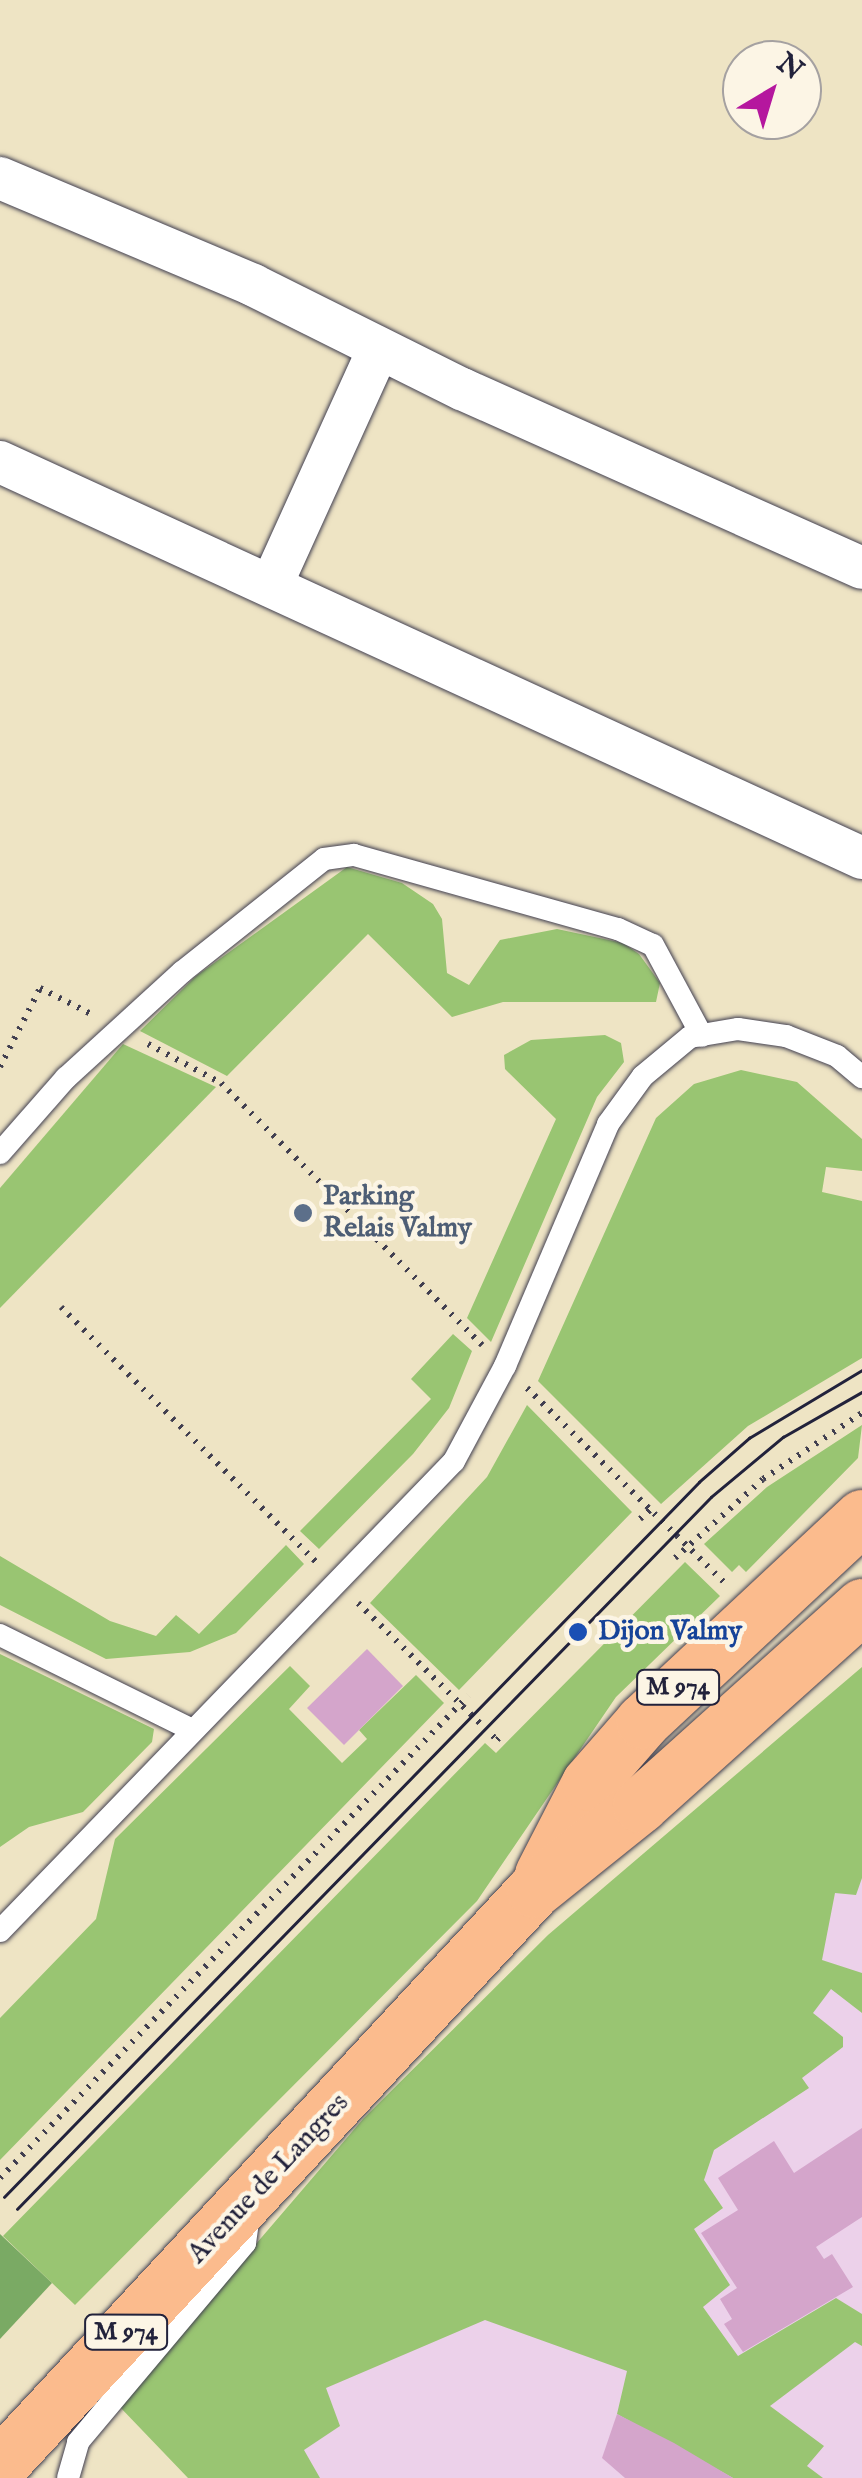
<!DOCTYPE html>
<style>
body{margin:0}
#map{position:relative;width:862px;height:2478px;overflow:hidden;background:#eee4c4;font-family:"IM FELL English",serif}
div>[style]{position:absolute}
.built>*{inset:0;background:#ecd1ea}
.green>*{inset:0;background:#99c572}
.forest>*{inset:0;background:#7aaa64}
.building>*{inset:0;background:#d4a5cb}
.path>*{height:6px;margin-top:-3px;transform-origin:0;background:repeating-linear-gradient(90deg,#413f50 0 2.5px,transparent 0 10.5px)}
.roads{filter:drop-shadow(0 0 2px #413f50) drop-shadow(0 0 2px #413f50)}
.lane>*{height:22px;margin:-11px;padding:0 11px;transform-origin:11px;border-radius:11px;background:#fff}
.street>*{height:42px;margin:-21px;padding:0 21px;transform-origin:21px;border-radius:21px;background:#fff}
.primary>*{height:55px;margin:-27.5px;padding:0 27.5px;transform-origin:27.5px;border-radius:27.5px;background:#fbbb8d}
.tram>*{height:2.5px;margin:-1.25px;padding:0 1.25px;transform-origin:1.25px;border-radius:1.25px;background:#22223b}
.dots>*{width:28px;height:28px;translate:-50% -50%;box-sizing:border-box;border:5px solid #fcf5e5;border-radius:50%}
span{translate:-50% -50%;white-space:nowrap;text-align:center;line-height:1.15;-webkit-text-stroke:9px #fcf5e5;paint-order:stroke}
.shield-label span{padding:2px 8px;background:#fcf5e5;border:2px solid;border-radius:8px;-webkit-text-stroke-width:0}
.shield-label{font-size:25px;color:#22223b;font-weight:700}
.service-label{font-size:28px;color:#4e5e75;font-weight:700}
.left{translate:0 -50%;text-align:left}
.transit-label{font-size:28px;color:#164399;font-weight:700}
.street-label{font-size:28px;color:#22223b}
.north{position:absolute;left:722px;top:40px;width:100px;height:100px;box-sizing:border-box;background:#fcf5e5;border:2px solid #a5a1a1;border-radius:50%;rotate:38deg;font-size:28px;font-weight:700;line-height:40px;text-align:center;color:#22223b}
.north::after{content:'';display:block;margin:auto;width:35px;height:45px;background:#b5179e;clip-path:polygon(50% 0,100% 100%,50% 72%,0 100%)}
</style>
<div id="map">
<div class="built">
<div style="clip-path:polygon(862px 1789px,862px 2478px,199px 2478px)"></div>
</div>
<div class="green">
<div style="clip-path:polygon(347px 867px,402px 883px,433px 904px,442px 919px,447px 973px,469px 985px,500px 940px,557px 929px,623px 943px,639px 954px,660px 983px,656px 1002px,503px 1002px,452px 1017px,368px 934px,227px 1076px,140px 1031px,196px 976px)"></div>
<div style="clip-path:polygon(605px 1035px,621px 1043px,624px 1062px,597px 1097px,491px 1342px,467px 1318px,556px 1119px,505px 1069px,504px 1055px,531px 1040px)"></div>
<div style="clip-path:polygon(123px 1044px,216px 1087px,0 1308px,0 1188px)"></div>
<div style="clip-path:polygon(741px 1070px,797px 1082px,862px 1139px,862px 1171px,826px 1167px,822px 1192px,862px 1201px,862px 1358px,748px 1426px,661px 1504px,538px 1381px,656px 1118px,694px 1084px)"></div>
<div style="clip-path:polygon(453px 1334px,472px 1351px,449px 1408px,413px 1454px,319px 1549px,300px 1531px,431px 1399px,411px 1379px)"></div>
<div style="clip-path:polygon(527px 1405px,632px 1512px,459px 1690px,370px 1603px,487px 1477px)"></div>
<div style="clip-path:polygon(862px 1425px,858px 1458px,746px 1572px,739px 1565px,732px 1572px,704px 1544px,767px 1487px)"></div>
<div style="clip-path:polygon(286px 1545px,304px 1564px,236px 1633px,190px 1652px,106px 1659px,0 1605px,0 1556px,110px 1621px,156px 1636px,176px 1615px,199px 1634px)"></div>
<div style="clip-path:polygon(685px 1562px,720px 1596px,616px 1697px,477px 1901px,75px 2305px,3px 2236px,485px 1743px,496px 1753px)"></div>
<div style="clip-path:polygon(0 1654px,154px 1729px,152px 1742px,83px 1812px,29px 1827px,0 1847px)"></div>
<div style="clip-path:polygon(290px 1666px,310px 1686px,289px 1709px,342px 1763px,367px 1739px,359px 1730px,416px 1675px,444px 1703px,0 2160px,0 2018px,96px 1919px,115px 1839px)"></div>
<div style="clip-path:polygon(862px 1667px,862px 1878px,856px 1895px,835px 1893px,822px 1960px,862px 1973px,862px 2013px,831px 1989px,813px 2013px,843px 2037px,843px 2047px,802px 2078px,809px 2088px,714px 2150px,704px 2180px,723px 2208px,694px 2229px,730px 2285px,703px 2307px,738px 2356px,836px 2298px,862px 2314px,862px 2346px,855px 2342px,770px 2406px,824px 2446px,807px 2466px,823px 2478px,733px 2478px,617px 2414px,627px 2371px,485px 2320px,326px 2388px,340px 2426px,304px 2450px,320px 2478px,188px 2478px,118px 2405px,363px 2119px,548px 1935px)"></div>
</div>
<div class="forest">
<div style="clip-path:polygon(0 2234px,52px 2283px,0 2339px)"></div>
</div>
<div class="building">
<div style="clip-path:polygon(367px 1649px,403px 1686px,344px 1745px,307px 1708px)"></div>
<div style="clip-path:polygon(862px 2128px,862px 2217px,816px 2247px,824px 2259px,832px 2254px,853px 2287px,743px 2352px,724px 2324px,732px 2319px,720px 2299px,737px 2288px,701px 2233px,738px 2210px,718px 2178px,774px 2141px,794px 2173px)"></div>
<div style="clip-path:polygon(617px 2414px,674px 2443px,733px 2478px,625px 2478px,602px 2458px)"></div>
</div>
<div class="path">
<div style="left:148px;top:1044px;width:83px;rotate:28.1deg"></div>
<div style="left:221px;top:1083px;width:370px;rotate:45.1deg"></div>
<div style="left:0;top:1067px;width:89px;rotate:-63.1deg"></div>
<div style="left:40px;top:988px;width:59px;rotate:27deg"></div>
<div style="left:61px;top:1307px;width:362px;rotate:45deg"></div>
<div style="left:527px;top:1388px;width:278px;rotate:44.6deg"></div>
<div style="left:640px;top:1519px;width:15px;rotate:-42deg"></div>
<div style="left:675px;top:1558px;width:118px;rotate:-41.9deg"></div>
<div style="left:763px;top:1479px;width:119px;rotate:-33.7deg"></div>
<div style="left:358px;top:1603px;width:195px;rotate:44.6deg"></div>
<div style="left:497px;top:1740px;width:8px;rotate:-45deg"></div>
<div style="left:0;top:2178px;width:672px;rotate:-45.84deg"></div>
</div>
<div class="roads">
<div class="lane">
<div style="left:0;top:1153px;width:100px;rotate:-48.7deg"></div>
<div style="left:66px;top:1078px;width:157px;rotate:-42.4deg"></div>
<div style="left:182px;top:972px;width:181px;rotate:-38.5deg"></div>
<div style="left:324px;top:859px;width:30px;rotate:-8deg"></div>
<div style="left:354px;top:855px;width:274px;rotate:15.7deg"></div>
<div style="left:618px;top:929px;width:38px;rotate:25deg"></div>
<div style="left:653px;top:945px;width:103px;rotate:61.7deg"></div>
<div style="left:0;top:1635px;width:212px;rotate:26.3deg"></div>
<div style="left:0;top:1931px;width:653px;rotate:-45.99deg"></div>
<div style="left:454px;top:1461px;width:108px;rotate:-61.8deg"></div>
<div style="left:505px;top:1366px;width:263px;rotate:-66.9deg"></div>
<div style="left:608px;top:1124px;width:59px;rotate:-53.9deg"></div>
<div style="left:643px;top:1076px;width:61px;rotate:-39.7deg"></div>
<div style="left:690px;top:1037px;width:49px;rotate:-9.5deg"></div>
<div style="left:738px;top:1029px;width:49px;rotate:8.3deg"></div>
<div style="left:786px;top:1036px;width:55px;rotate:21.4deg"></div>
<div style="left:837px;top:1056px;width:33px;rotate:40deg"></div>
<div style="left:68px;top:2478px;width:37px;rotate:-74deg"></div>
<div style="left:78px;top:2442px;width:260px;rotate:-50deg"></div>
<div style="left:245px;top:2243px;width:28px;rotate:-82deg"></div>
</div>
<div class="street">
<div style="left:0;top:178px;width:275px;rotate:22.9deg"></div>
<div style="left:253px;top:285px;width:233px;rotate:26.5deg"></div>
<div style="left:462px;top:389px;width:438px;rotate:24.1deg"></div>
<div style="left:0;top:462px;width:949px;rotate:24.67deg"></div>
<div style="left:271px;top:586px;width:261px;rotate:-65.6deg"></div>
</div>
<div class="primary">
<div style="left:542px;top:1874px;width:102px;rotate:-62.7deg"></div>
<div style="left:589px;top:1783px;width:82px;rotate:-48.9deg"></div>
<div style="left:643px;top:1721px;width:299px;rotate:-43deg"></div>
<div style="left:0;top:2465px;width:785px;rotate:-47.12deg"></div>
<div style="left:534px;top:1890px;width:136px;rotate:-38.7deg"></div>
<div style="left:640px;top:1805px;width:298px;rotate:-41.9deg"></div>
</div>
</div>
<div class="tram">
<div style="left:4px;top:2197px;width:997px;rotate:-45.81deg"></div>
<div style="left:699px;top:1482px;width:67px;rotate:-41.3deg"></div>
<div style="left:749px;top:1438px;width:132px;rotate:-31deg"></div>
<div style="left:17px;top:2209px;width:994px;rotate:-45.73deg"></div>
<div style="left:711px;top:1497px;width:94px;rotate:-39.8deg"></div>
<div style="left:783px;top:1437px;width:91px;rotate:-29.7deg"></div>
</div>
<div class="dots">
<div style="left:303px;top:1213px;background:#5c6f8a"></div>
<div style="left:578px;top:1632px;background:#1a4fb4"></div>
</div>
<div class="shield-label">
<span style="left:678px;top:1687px">M 974</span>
<span style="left:126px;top:2332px">M 974</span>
</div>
<div class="service-label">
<span class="left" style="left:323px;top:1213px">Parking<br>Relais Valmy</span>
</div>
<div class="transit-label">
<span class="left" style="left:598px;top:1632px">Dijon Valmy</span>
</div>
<div class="street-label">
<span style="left:269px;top:2179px;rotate:-47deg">Avenue de Langres</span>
</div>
<div class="north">N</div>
</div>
